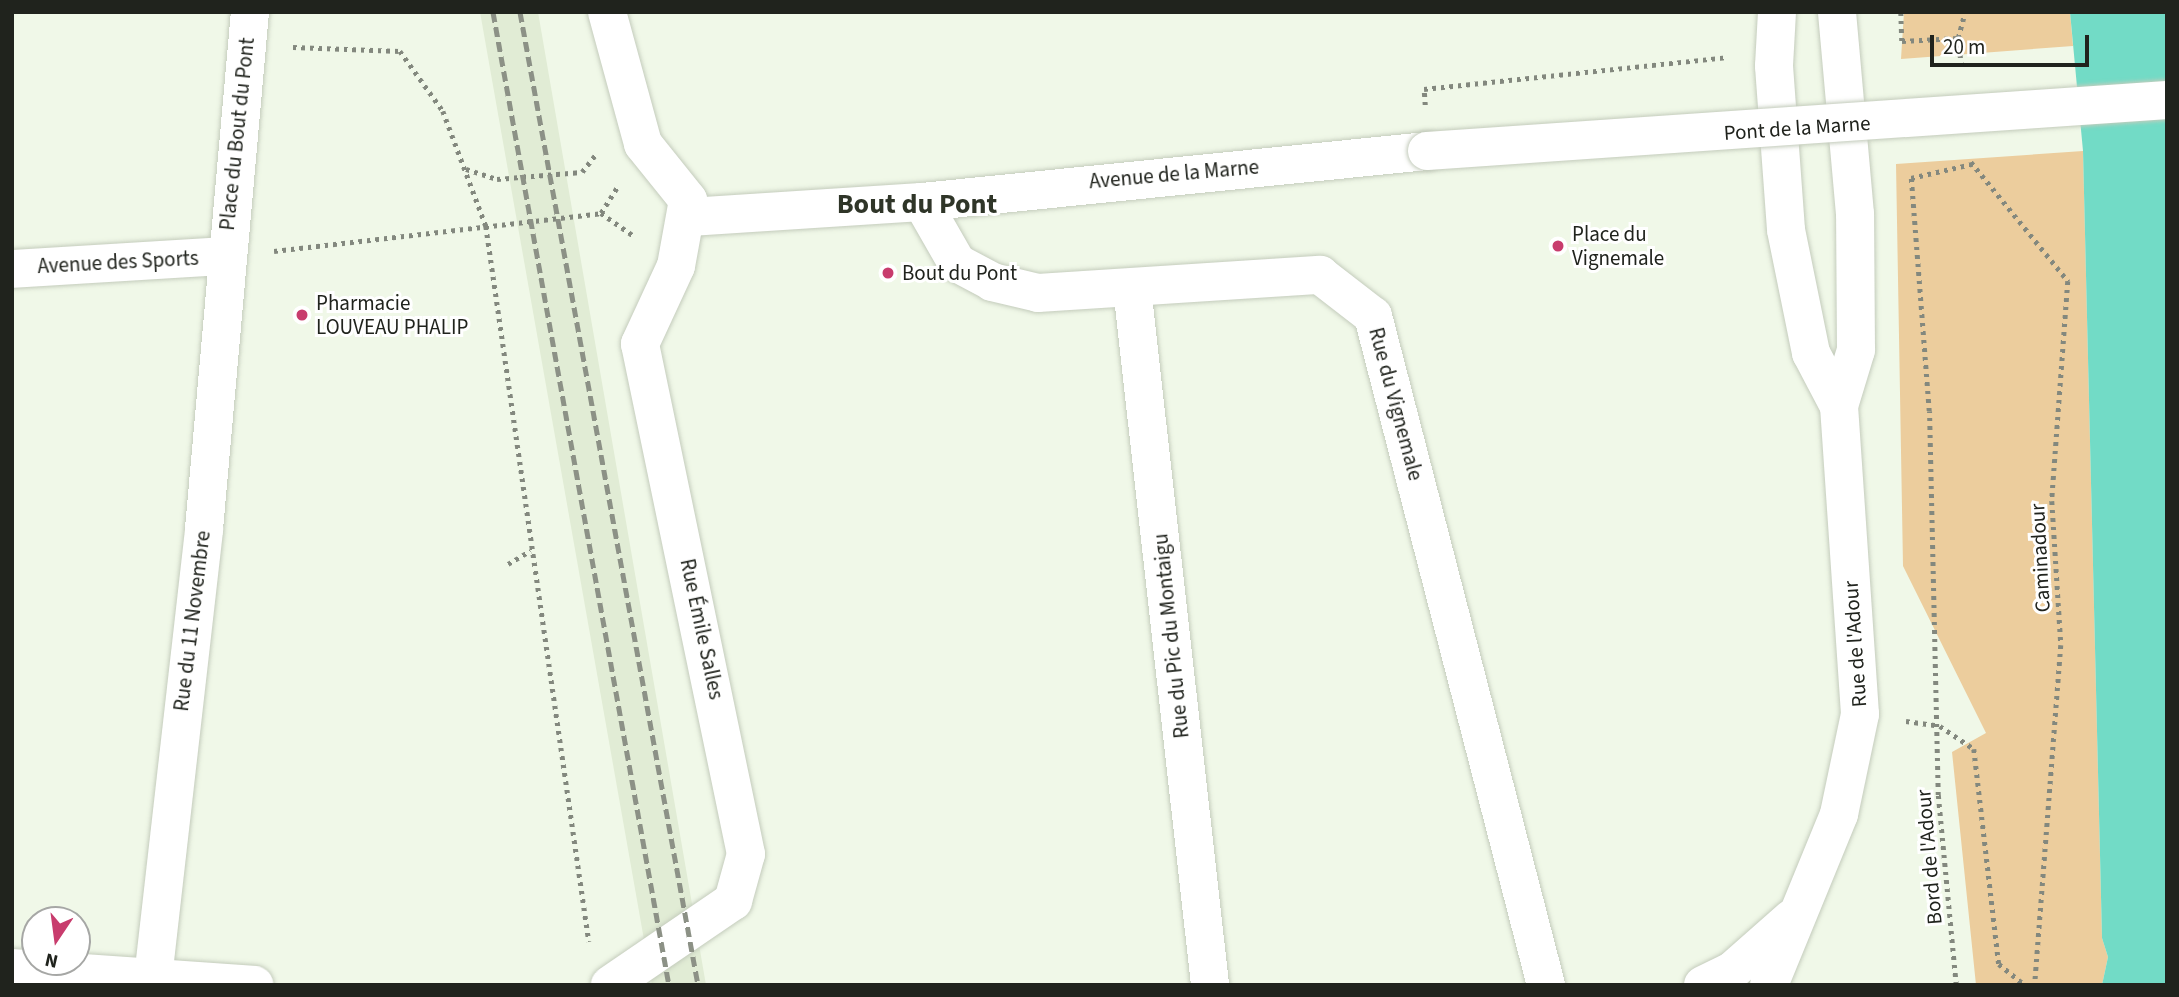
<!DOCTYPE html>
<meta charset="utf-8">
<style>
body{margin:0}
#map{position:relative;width:2179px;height:997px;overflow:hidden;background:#f0f8e8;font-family:"Source Sans 3",sans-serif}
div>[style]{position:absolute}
.built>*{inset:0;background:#e1ecd5}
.green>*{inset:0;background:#eccd9d}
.water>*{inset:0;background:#72dbc6}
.path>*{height:4.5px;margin-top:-2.25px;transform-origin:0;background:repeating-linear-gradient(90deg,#83887e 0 3.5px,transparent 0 8.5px)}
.roads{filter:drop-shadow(0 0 2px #c4ccbc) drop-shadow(0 0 2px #c4ccbc)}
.street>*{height:38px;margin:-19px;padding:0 19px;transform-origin:19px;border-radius:19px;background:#fff}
.secondary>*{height:38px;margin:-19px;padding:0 19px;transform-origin:19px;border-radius:19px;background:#fff}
.rail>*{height:5px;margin-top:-2.5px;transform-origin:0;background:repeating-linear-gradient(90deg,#8c9186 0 10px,transparent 0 15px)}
.bridges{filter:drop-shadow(0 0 2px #c4ccbc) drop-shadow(0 0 2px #c4ccbc)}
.secondary-bridge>*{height:38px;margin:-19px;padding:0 19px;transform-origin:19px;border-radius:19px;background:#fff}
.dots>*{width:19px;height:19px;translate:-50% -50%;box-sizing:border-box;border:4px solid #fff;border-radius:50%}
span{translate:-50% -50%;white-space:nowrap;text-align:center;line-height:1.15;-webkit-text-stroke:6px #fff;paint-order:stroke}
.street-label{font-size:21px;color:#20231d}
.poi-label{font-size:21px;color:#20231d}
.left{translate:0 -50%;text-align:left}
.district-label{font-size:28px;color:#2f3528;font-weight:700}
.frame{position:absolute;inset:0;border:14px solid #20231d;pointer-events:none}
.north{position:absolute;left:21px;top:906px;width:70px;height:70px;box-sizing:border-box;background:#fff;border:2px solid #a6a7a5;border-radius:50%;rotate:193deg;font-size:19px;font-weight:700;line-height:28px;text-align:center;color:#20231d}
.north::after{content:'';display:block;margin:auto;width:24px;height:32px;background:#c83c6d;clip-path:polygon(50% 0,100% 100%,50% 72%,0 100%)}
.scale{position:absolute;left:1930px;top:35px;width:159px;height:32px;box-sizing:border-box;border:4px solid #20231d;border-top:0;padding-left:9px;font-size:21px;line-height:24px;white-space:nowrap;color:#20231d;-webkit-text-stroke:5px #fff;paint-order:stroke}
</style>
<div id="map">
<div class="built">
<div style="clip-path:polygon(480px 12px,538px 12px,706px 985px,652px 985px)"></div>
</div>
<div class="green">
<div style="clip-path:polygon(1904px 12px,2070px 12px,2073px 46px,1901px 59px)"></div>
<div style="clip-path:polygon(2083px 151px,2102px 938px,2108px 957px,2102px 985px,1976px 985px,1952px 752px,1986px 733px,1903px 566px,1896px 164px)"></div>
</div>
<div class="water">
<div style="clip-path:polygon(2070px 12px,2167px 12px,2167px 985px,2102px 985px,2108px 957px,2102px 938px,2083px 151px)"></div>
</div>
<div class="path">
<div style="left:1901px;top:12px;width:29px;rotate:88deg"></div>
<div style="left:1902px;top:41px;width:56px;rotate:-3.1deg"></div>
<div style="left:293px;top:47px;width:107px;rotate:2.1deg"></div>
<div style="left:400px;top:51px;width:74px;rotate:54.4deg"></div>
<div style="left:443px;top:111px;width:123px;rotate:69.5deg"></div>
<div style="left:486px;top:226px;width:723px;rotate:81.81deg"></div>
<div style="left:1961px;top:66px;width:28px;rotate:-96deg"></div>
<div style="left:1958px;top:38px;width:27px;rotate:-75deg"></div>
<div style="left:1425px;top:105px;width:16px;rotate:-94deg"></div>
<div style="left:1424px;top:89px;width:305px;rotate:-6deg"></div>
<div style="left:1971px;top:162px;width:154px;rotate:50.8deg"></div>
<div style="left:2068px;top:281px;width:221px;rotate:94.2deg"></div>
<div style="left:2052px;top:501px;width:144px;rotate:86.4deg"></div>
<div style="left:2061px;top:645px;width:341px;rotate:94.4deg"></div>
<div style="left:466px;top:169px;width:33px;rotate:18deg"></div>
<div style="left:497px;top:179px;width:85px;rotate:-4.7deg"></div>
<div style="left:582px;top:172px;width:23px;rotate:-52deg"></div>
<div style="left:601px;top:213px;width:31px;rotate:-58deg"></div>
<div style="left:274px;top:251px;width:329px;rotate:-6.6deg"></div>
<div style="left:601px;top:213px;width:40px;rotate:34.9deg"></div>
<div style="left:508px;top:564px;width:26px;rotate:-31deg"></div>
<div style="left:1906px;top:721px;width:34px;rotate:8deg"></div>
<div style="left:1940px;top:726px;width:41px;rotate:34.1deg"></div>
<div style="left:1974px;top:749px;width:216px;rotate:83.4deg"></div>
<div style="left:1999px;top:964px;width:33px;rotate:39deg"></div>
<div style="left:1956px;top:985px;width:191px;rotate:-95.4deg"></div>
<div style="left:1938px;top:795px;width:384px;rotate:-91.3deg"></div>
<div style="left:1929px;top:411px;width:234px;rotate:-94.4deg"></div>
<div style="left:1911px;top:178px;width:63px;rotate:-12.9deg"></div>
</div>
<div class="roads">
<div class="street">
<div style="left:1777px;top:12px;width:54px;rotate:93.2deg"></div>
<div style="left:1774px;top:66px;width:164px;rotate:85.8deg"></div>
<div style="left:1786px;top:230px;width:126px;rotate:78.5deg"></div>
<div style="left:1811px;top:353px;width:60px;rotate:62.2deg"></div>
<div style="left:922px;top:202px;width:70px;rotate:60.2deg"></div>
<div style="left:957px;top:263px;width:40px;rotate:28deg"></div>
<div style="left:992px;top:282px;width:47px;rotate:13.4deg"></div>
<div style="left:1038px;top:293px;width:283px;rotate:-3.7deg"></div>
<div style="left:1320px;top:275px;width:67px;rotate:37.7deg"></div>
<div style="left:1373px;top:316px;width:691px;rotate:75.5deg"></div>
<div style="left:12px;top:269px;width:212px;rotate:-3.5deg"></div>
<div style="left:1132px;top:288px;width:701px;rotate:83.61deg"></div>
<div style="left:153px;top:978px;width:452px;rotate:-83.5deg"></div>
<div style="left:204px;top:529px;width:519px;rotate:-84.92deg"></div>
<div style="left:1703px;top:985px;width:32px;rotate:-26deg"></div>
<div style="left:1732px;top:971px;width:79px;rotate:-41.4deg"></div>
<div style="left:1769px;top:985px;width:185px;rotate:-67.7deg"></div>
<div style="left:1839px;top:814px;width:102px;rotate:-78.1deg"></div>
<div style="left:1860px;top:714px;width:309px;rotate:-93.9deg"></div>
<div style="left:1839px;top:406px;width:59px;rotate:-73.1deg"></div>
<div style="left:1856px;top:350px;width:136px;rotate:-90.4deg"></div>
<div style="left:1855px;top:214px;width:203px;rotate:-95.1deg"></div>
</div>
<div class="secondary">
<div style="left:607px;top:12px;width:137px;rotate:74.7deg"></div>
<div style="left:643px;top:144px;width:72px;rotate:51.2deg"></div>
<div style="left:688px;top:200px;width:67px;rotate:100.3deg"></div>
<div style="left:676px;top:266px;width:86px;rotate:114.8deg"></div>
<div style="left:640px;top:344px;width:521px;rotate:78.26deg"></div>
<div style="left:746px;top:854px;width:49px;rotate:105.5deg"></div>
<div style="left:733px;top:901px;width:149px;rotate:145.7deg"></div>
<div style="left:689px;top:217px;width:233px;rotate:-3.7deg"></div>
<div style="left:922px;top:202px;width:508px;rotate:-5.77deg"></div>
<div style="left:12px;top:968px;width:243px;rotate:4deg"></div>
</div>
</div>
<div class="rail">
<div style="left:493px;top:12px;width:989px;rotate:79.75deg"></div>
<div style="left:520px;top:12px;width:989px;rotate:79.63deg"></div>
</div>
<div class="bridges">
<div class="secondary-bridge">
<div style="left:1427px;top:151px;width:742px;rotate:-3.94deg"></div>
</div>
</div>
<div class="dots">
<div style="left:1558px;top:246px;background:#c83c6d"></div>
<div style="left:888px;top:273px;background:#c83c6d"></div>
<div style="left:302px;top:315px;background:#c83c6d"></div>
</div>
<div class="street-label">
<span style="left:1797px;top:128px;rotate:-4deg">Pont de la Marne</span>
<span style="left:237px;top:134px;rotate:-84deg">Place du Bout du Pont</span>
<span style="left:1174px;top:174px;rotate:-5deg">Avenue de la Marne</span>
<span style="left:118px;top:262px;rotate:-3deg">Avenue des Sports</span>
<span style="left:1396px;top:404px;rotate:75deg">Rue du Vignemale</span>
<span style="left:2040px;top:558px;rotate:-93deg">Caminadour</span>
<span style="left:192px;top:621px;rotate:-83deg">Rue du 11 Novembre</span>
<span style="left:702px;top:629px;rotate:78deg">Rue Émile Salles</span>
<span style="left:1171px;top:636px;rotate:-96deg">Rue du Pic du Montaigu</span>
<span style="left:1855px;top:644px;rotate:-94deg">Rue de l'Adour</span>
<span style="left:1929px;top:857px;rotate:-95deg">Bord de l'Adour</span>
</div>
<div class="poi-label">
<span class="left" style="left:1572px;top:246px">Place du<br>Vignemale</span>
<span class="left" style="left:902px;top:273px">Bout du Pont</span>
<span class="left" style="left:316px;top:315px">Pharmacie<br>LOUVEAU PHALIP</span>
</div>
<div class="district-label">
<span style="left:917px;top:204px">Bout du Pont</span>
</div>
<div class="frame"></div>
<div class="north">N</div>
<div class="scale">20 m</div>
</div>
